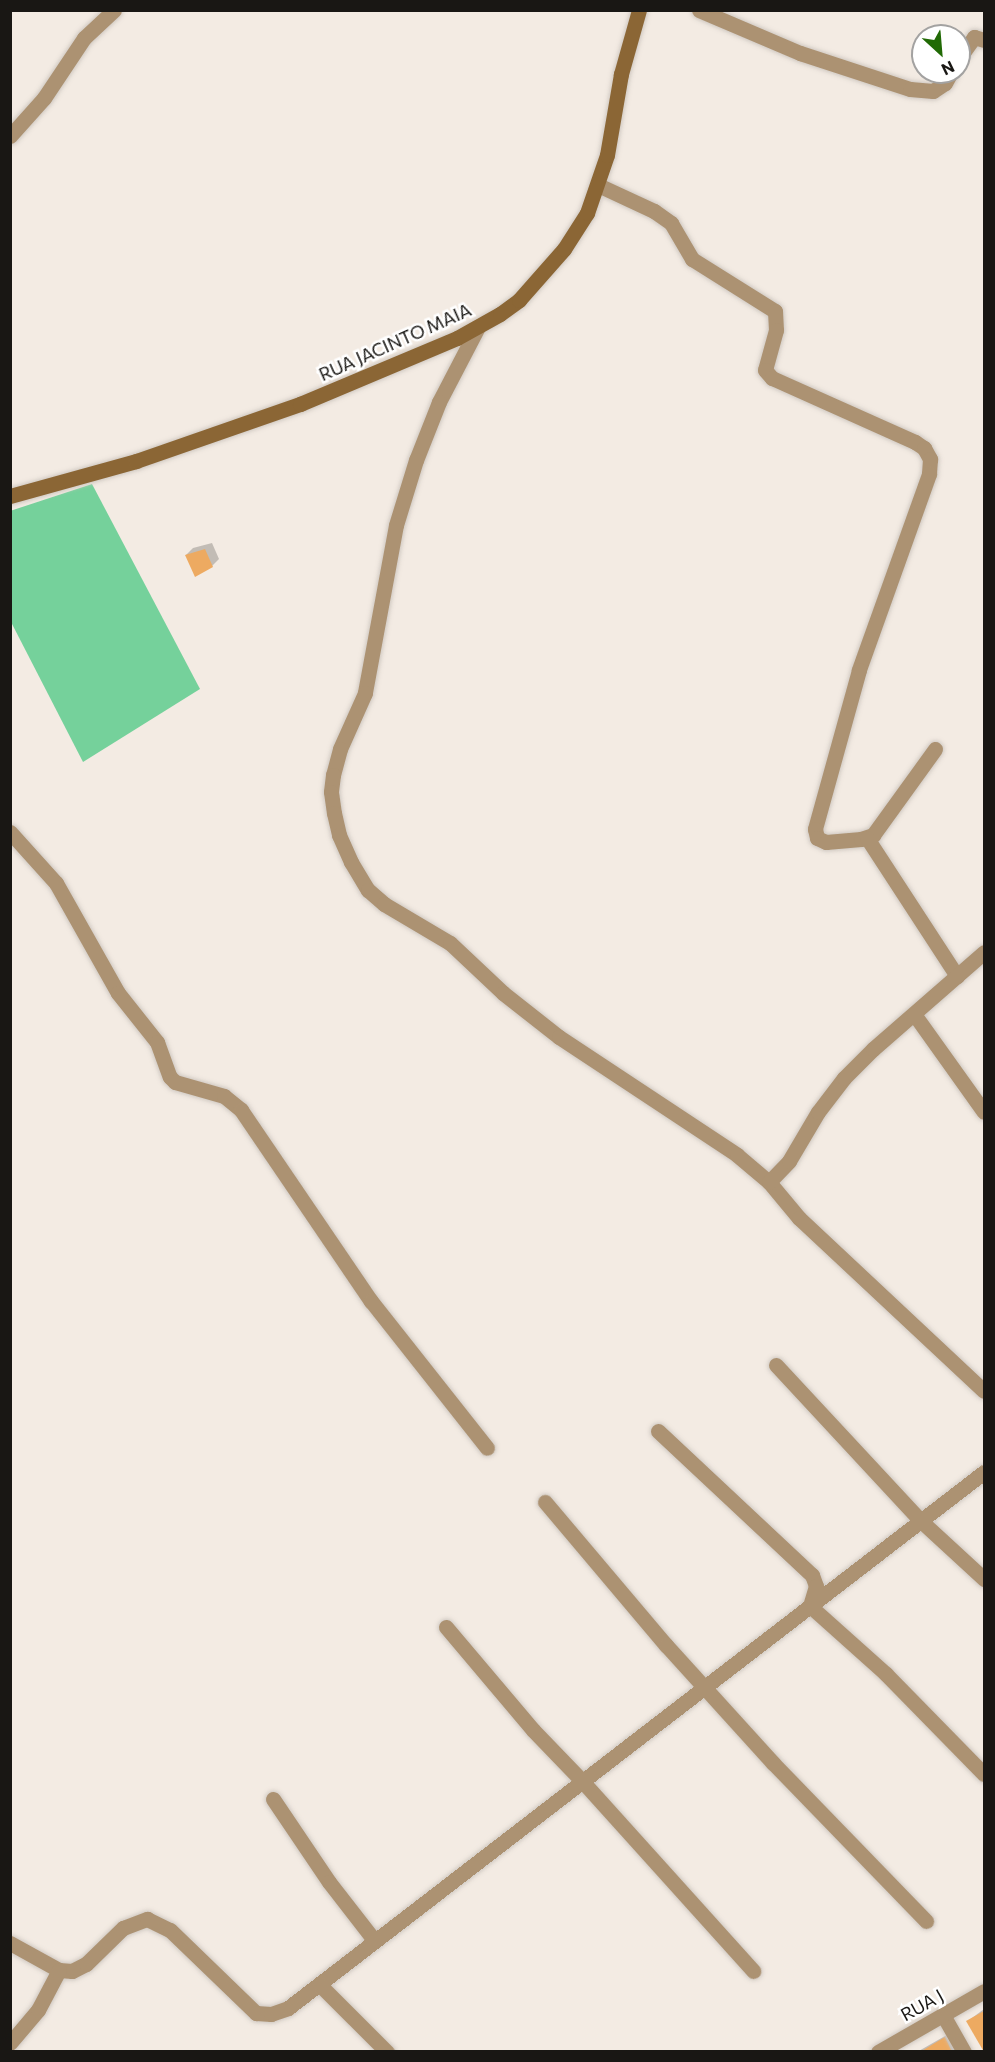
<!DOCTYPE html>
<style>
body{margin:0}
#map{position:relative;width:995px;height:2062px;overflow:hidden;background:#f3ebe3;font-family:Commissioner,sans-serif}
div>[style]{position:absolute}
.green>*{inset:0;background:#75d19b}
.shadow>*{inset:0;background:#0003}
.building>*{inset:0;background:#edaa61}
.roads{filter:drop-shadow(0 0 2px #d0c9c2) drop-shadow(0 0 2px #d0c9c2)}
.street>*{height:15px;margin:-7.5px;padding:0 7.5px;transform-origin:7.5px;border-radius:7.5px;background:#ac9272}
.secondary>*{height:15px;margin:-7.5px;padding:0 7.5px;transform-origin:7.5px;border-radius:7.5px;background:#8b6635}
span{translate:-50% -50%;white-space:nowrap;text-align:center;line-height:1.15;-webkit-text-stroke:5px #fff;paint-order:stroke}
.street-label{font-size:18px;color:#191714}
.frame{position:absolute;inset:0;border:12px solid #191714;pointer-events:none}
.north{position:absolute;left:911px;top:24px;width:60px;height:60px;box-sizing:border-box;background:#fff;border:2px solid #a3a2a1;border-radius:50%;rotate:154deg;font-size:16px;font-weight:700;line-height:24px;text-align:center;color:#191714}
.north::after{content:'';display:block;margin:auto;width:21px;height:27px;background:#216a05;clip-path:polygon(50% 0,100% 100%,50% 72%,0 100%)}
</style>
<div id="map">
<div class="green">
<div style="clip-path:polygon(92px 484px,200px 689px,83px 762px,11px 622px,10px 511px)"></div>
</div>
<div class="shadow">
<div style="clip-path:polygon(212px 543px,219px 559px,212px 566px,186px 555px,193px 548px)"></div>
<div style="clip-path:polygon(984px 2009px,984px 2050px,968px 2021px)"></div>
<div style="clip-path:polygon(952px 2032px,964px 2052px,917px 2052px)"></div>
</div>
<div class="building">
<div style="clip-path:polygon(205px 549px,213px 567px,195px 577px,185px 555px)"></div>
<div style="clip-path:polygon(984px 2011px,984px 2052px,966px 2021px)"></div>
<div style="clip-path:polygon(945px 2037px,952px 2052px,920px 2052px)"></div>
</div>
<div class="roads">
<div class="street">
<div style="left:699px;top:10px;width:110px;rotate:23.1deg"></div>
<div style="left:800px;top:53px;width:116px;rotate:18.1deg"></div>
<div style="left:910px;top:89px;width:23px;rotate:5deg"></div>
<div style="left:933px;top:91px;width:14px;rotate:-34deg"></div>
<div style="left:945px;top:83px;width:13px;rotate:-61deg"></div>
<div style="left:959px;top:58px;width:26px;rotate:-54deg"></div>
<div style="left:974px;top:37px;width:10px;rotate:17deg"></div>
<div style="left:10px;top:136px;width:51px;rotate:-48.2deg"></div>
<div style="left:44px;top:98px;width:72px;rotate:-56.3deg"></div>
<div style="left:84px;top:38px;width:41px;rotate:-43deg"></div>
<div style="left:598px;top:185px;width:62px;rotate:24.9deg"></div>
<div style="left:654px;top:211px;width:21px;rotate:35deg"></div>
<div style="left:671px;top:223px;width:42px;rotate:59.7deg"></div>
<div style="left:692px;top:259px;width:98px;rotate:32.1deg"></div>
<div style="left:775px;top:311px;width:19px;rotate:87deg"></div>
<div style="left:776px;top:330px;width:41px;rotate:105.4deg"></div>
<div style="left:765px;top:370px;width:11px;rotate:49deg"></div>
<div style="left:772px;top:378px;width:157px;rotate:24.1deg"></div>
<div style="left:915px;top:442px;width:11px;rotate:34deg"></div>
<div style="left:924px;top:448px;width:13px;rotate:61deg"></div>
<div style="left:930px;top:459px;width:15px;rotate:94deg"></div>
<div style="left:929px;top:474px;width:208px;rotate:109.7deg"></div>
<div style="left:859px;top:670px;width:165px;rotate:105.5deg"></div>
<div style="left:815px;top:829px;width:9px;rotate:77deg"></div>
<div style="left:817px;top:838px;width:10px;rotate:24deg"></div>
<div style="left:826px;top:842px;width:35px;rotate:-5deg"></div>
<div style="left:861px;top:839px;width:13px;rotate:-18deg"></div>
<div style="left:873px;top:835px;width:106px;rotate:-54.2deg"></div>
<div style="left:478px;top:327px;width:85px;rotate:117.5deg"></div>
<div style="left:439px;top:402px;width:62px;rotate:111.6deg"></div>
<div style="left:416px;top:460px;width:68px;rotate:107.1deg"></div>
<div style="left:396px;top:525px;width:171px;rotate:100.5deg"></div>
<div style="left:365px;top:693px;width:61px;rotate:114.1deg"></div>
<div style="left:340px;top:749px;width:27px;rotate:105deg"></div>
<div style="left:333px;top:775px;width:17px;rotate:97deg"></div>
<div style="left:331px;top:792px;width:21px;rotate:82deg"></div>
<div style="left:334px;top:813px;width:23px;rotate:77deg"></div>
<div style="left:339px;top:835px;width:30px;rotate:66deg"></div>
<div style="left:351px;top:862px;width:33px;rotate:59deg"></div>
<div style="left:368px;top:890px;width:21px;rotate:41deg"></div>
<div style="left:384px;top:904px;width:77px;rotate:30.6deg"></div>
<div style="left:450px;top:943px;width:73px;rotate:43.3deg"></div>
<div style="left:503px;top:993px;width:71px;rotate:38.2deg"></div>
<div style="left:559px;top:1037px;width:214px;rotate:33.5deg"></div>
<div style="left:737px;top:1155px;width:42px;rotate:40.2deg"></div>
<div style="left:769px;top:1182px;width:47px;rotate:50.2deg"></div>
<div style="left:799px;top:1218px;width:253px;rotate:43.1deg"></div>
<div style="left:10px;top:832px;width:69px;rotate:48deg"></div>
<div style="left:56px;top:883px;width:126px;rotate:60.6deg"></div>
<div style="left:118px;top:993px;width:63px;rotate:51.5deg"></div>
<div style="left:157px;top:1042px;width:37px;rotate:70deg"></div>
<div style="left:170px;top:1077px;width:7px;rotate:45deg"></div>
<div style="left:175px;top:1082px;width:51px;rotate:15.9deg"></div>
<div style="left:224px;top:1096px;width:22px;rotate:39deg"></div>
<div style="left:241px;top:1110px;width:231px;rotate:55.8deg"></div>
<div style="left:371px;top:1301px;width:187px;rotate:51.7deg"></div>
<div style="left:867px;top:838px;width:165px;rotate:56.9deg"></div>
<div style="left:914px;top:1014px;width:120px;rotate:54.5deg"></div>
<div style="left:769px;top:1182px;width:29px;rotate:-46deg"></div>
<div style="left:789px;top:1161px;width:57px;rotate:-59.4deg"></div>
<div style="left:818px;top:1112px;width:43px;rotate:-52.6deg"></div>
<div style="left:844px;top:1078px;width:41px;rotate:-45deg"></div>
<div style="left:873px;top:1049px;width:147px;rotate:-41.1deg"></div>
<div style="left:776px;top:1365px;width:213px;rotate:47.1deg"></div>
<div style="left:921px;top:1521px;width:86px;rotate:42.6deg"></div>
<div style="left:658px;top:1431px;width:211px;rotate:43.1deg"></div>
<div style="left:812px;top:1575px;width:12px;rotate:70deg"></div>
<div style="left:816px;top:1586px;width:21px;rotate:107deg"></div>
<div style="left:810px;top:1606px;width:102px;rotate:41.8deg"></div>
<div style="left:886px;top:1674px;width:140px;rotate:45.6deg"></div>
<div style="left:545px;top:1502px;width:187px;rotate:49.8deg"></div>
<div style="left:666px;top:1645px;width:159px;rotate:47.8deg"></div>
<div style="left:773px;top:1763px;width:220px;rotate:45.9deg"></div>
<div style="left:446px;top:1627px;width:135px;rotate:49.8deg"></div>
<div style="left:533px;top:1730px;width:74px;rotate:46.1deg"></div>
<div style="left:584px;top:1783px;width:253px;rotate:48deg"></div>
<div style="left:273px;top:1799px;width:100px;rotate:56deg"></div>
<div style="left:329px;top:1882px;width:73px;rotate:52.2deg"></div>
<div style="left:10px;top:1943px;width:56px;rotate:28.9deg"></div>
<div style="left:59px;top:1970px;width:13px;rotate:4deg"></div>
<div style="left:72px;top:1971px;width:16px;rotate:-27deg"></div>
<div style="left:86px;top:1964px;width:52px;rotate:-44.2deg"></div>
<div style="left:123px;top:1928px;width:26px;rotate:-21deg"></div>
<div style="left:147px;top:1919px;width:25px;rotate:26deg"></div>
<div style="left:170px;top:1930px;width:120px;rotate:44deg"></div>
<div style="left:256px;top:2013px;width:15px;rotate:4deg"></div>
<div style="left:271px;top:2014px;width:18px;rotate:-19deg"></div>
<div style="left:288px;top:2008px;width:878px;rotate:-37.6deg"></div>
<div style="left:320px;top:1985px;width:95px;rotate:45deg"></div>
<div style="left:943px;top:2015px;width:43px;rotate:60.4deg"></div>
<div style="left:10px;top:2043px;width:43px;rotate:-49.7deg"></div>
<div style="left:38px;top:2010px;width:45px;rotate:-62.3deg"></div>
<div style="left:878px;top:2052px;width:122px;rotate:-29.9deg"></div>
</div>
<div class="secondary">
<div style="left:10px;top:496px;width:131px;rotate:-15.5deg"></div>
<div style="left:136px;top:461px;width:174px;rotate:-19.2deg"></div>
<div style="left:300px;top:404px;width:170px;rotate:-22.8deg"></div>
<div style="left:457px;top:338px;width:49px;rotate:-29.2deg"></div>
<div style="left:500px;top:314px;width:24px;rotate:-36deg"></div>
<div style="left:519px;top:300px;width:68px;rotate:-48.6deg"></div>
<div style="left:564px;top:249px;width:43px;rotate:-57.4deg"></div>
<div style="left:587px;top:213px;width:61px;rotate:-71deg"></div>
<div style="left:607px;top:155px;width:82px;rotate:-80.2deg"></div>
<div style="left:621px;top:74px;width:66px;rotate:-74.3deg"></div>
</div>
</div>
<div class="street-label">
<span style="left:395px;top:342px;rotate:-24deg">RUA JACINTO MAIA</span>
<span style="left:922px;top:2005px;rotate:-29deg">RUA J</span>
</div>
<div class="frame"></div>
<div class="north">N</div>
</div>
